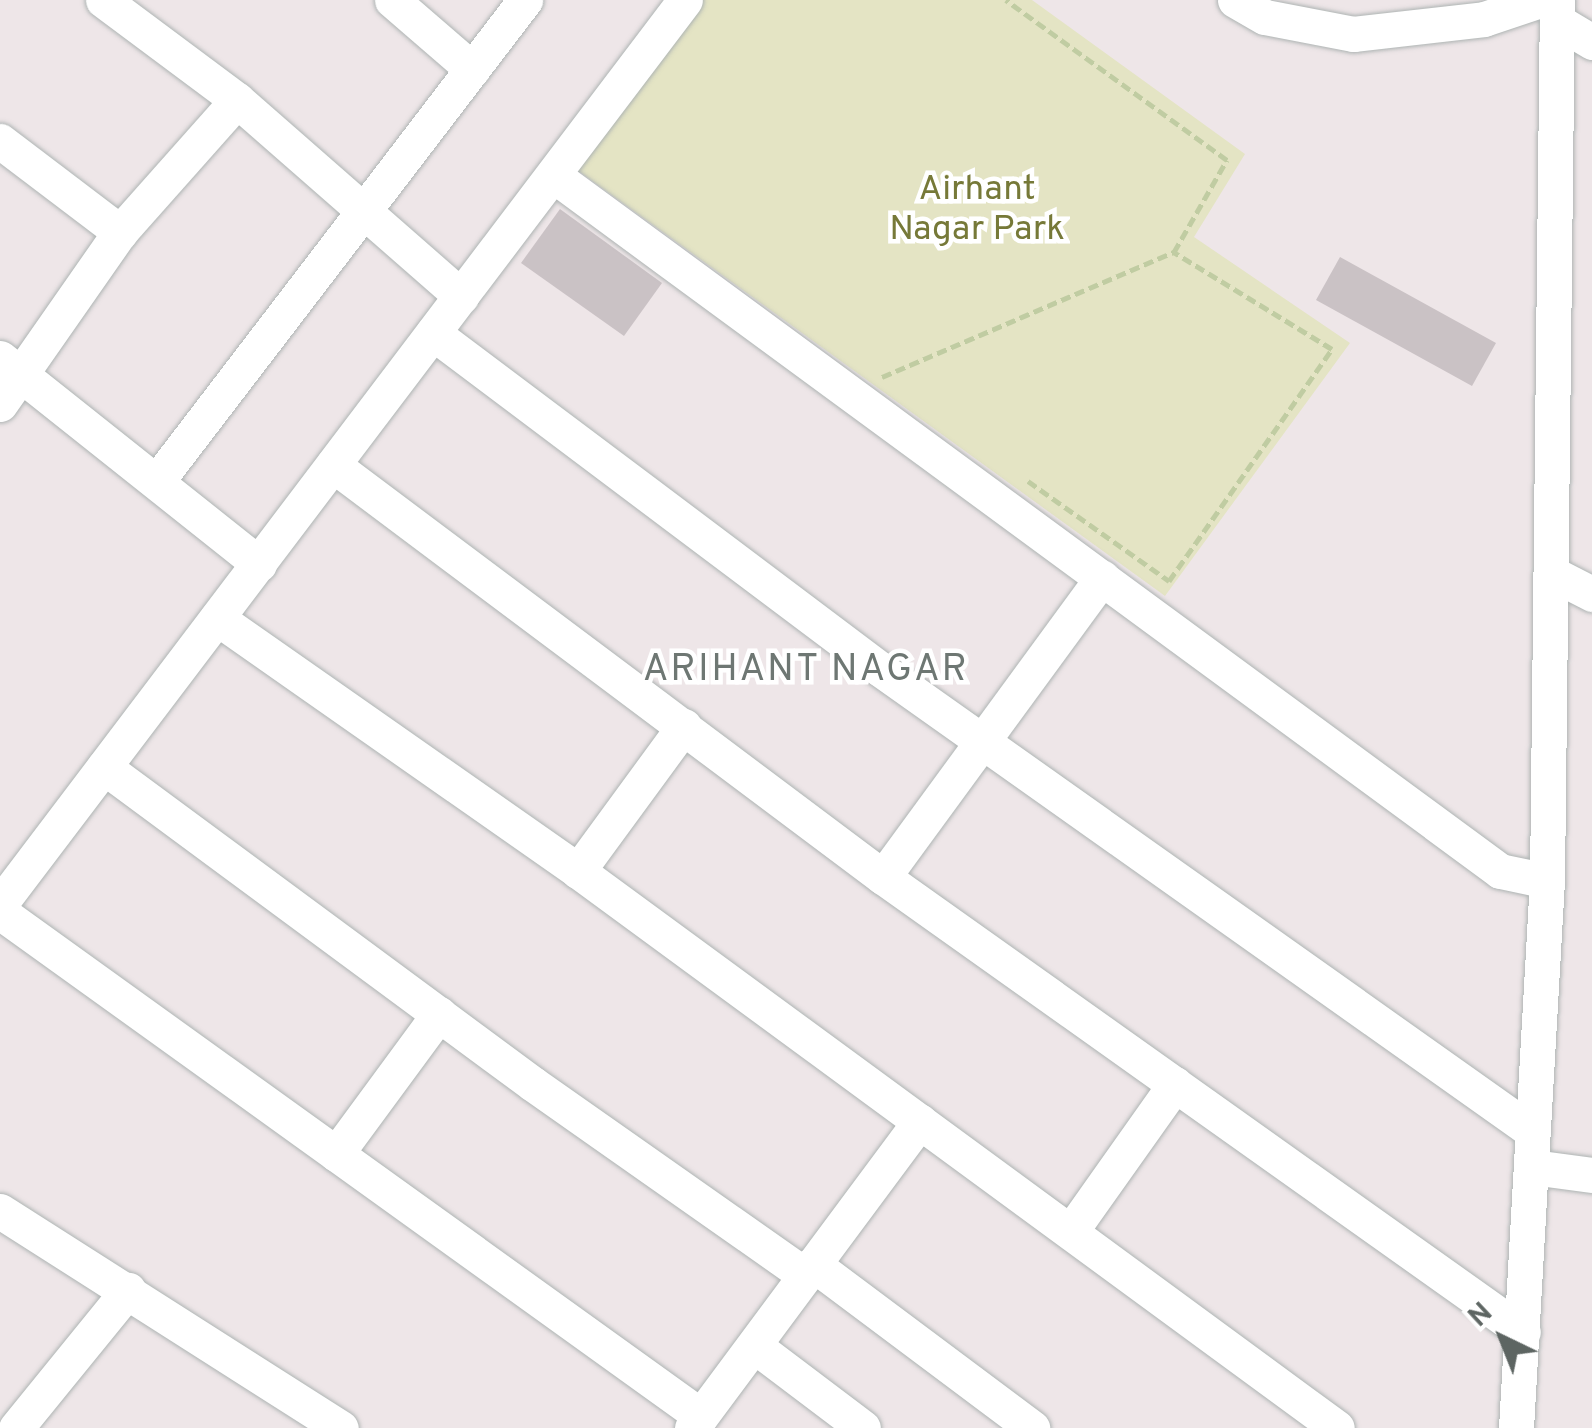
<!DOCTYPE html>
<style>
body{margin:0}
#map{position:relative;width:1592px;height:1428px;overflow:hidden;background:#eee6e8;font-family:Overpass,sans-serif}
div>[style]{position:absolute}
.green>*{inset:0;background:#e4e4c4}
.building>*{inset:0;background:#cac2c5}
.path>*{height:5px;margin-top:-2.5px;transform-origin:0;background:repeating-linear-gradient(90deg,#c0cca2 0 10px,transparent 0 15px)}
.roads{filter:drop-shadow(0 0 2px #aeb4b3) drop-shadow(0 0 2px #aeb4b3)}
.minor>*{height:35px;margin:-17.5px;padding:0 17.5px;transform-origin:17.5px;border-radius:17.5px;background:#fff}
span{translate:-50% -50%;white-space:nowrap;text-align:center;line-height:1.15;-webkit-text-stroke:9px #fff;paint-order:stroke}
.park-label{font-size:35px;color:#767938}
.neighbourhood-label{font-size:38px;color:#6e7773;letter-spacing:2.5px}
.north{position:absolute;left:1452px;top:1288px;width:100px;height:100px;-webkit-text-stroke:8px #fff;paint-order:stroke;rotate:317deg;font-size:28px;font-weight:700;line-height:40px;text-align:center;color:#5d6562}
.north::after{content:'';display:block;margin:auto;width:35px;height:45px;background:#5d6562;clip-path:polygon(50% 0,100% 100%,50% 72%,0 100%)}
</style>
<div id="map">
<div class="green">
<div style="clip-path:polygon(701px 0,1032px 0,1245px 154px,1194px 237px,1350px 343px,1165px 596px,573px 167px)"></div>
</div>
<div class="building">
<div style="clip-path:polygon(560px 209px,662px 283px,624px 336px,521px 263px)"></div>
<div style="clip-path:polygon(1340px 257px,1496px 343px,1472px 386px,1316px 300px)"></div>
</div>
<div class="path">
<div style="left:882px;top:377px;width:318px;rotate:-23.2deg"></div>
<div style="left:1174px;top:252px;width:106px;rotate:-60.1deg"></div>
<div style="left:1227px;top:160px;width:273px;rotate:-144.1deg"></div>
<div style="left:1028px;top:481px;width:173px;rotate:35.3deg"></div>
<div style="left:1169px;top:581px;width:284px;rotate:-54.9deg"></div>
<div style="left:1332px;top:349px;width:185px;rotate:-148.5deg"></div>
</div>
<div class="roads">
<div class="minor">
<div style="left:103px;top:0;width:167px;rotate:36.7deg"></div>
<div style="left:237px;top:100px;width:298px;rotate:41.2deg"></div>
<div style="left:392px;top:0;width:106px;rotate:40.8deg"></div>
<div style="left:1235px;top:0;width:34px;rotate:30deg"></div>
<div style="left:1265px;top:17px;width:90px;rotate:10.9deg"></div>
<div style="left:1353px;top:34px;width:132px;rotate:-6.5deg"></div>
<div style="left:1484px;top:19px;width:59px;rotate:-18.7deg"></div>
<div style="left:1557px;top:21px;width:41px;rotate:31deg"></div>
<div style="left:0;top:141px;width:151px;rotate:37.2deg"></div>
<div style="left:553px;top:175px;width:1175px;rotate:36.31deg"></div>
<div style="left:1500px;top:871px;width:48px;rotate:12deg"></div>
<div style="left:433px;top:333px;width:559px;rotate:36.93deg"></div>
<div style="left:880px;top:669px;width:799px;rotate:35.32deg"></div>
<div style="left:0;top:358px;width:331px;rotate:38.5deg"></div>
<div style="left:0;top:404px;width:210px;rotate:-55.1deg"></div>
<div style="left:120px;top:232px;width:176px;rotate:-48.4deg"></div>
<div style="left:333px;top:465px;width:687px;rotate:36.84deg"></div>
<div style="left:883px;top:877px;width:785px;rotate:35.41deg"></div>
<div style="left:157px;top:481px;width:606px;rotate:-52.58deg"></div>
<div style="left:1553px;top:574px;width:44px;rotate:27.1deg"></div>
<div style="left:217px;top:618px;width:441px;rotate:35deg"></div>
<div style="left:684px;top:726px;width:180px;rotate:126.2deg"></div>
<div style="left:578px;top:871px;width:941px;rotate:36.27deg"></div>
<div style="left:104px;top:767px;width:533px;rotate:36.46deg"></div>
<div style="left:533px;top:1084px;width:332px;rotate:35.1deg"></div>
<div style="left:883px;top:877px;width:371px;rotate:-53.8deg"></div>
<div style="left:0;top:904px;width:1134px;rotate:-52.85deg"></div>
<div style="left:0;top:912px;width:863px;rotate:35.72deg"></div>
<div style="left:336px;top:1154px;width:174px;rotate:-53.7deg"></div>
<div style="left:1532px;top:1167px;width:61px;rotate:7.6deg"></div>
<div style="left:0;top:1211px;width:404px;rotate:32.5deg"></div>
<div style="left:1071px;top:1231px;width:180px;rotate:-54.7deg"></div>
<div style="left:813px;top:1264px;width:274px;rotate:36.8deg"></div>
<div style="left:756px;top:1347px;width:134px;rotate:37.1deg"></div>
<div style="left:16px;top:1428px;width:178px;rotate:-50.9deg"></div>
<div style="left:692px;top:1428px;width:382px;rotate:-53.4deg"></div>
<div style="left:1516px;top:1428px;width:548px;rotate:-86.76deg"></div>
<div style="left:1547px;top:881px;width:881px;rotate:-89.35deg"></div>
</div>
</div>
<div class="park-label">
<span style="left:977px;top:210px">Airhant<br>Nagar Park</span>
</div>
<div class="neighbourhood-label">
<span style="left:806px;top:671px">ARIHANT NAGAR</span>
</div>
<div class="north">N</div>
</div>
